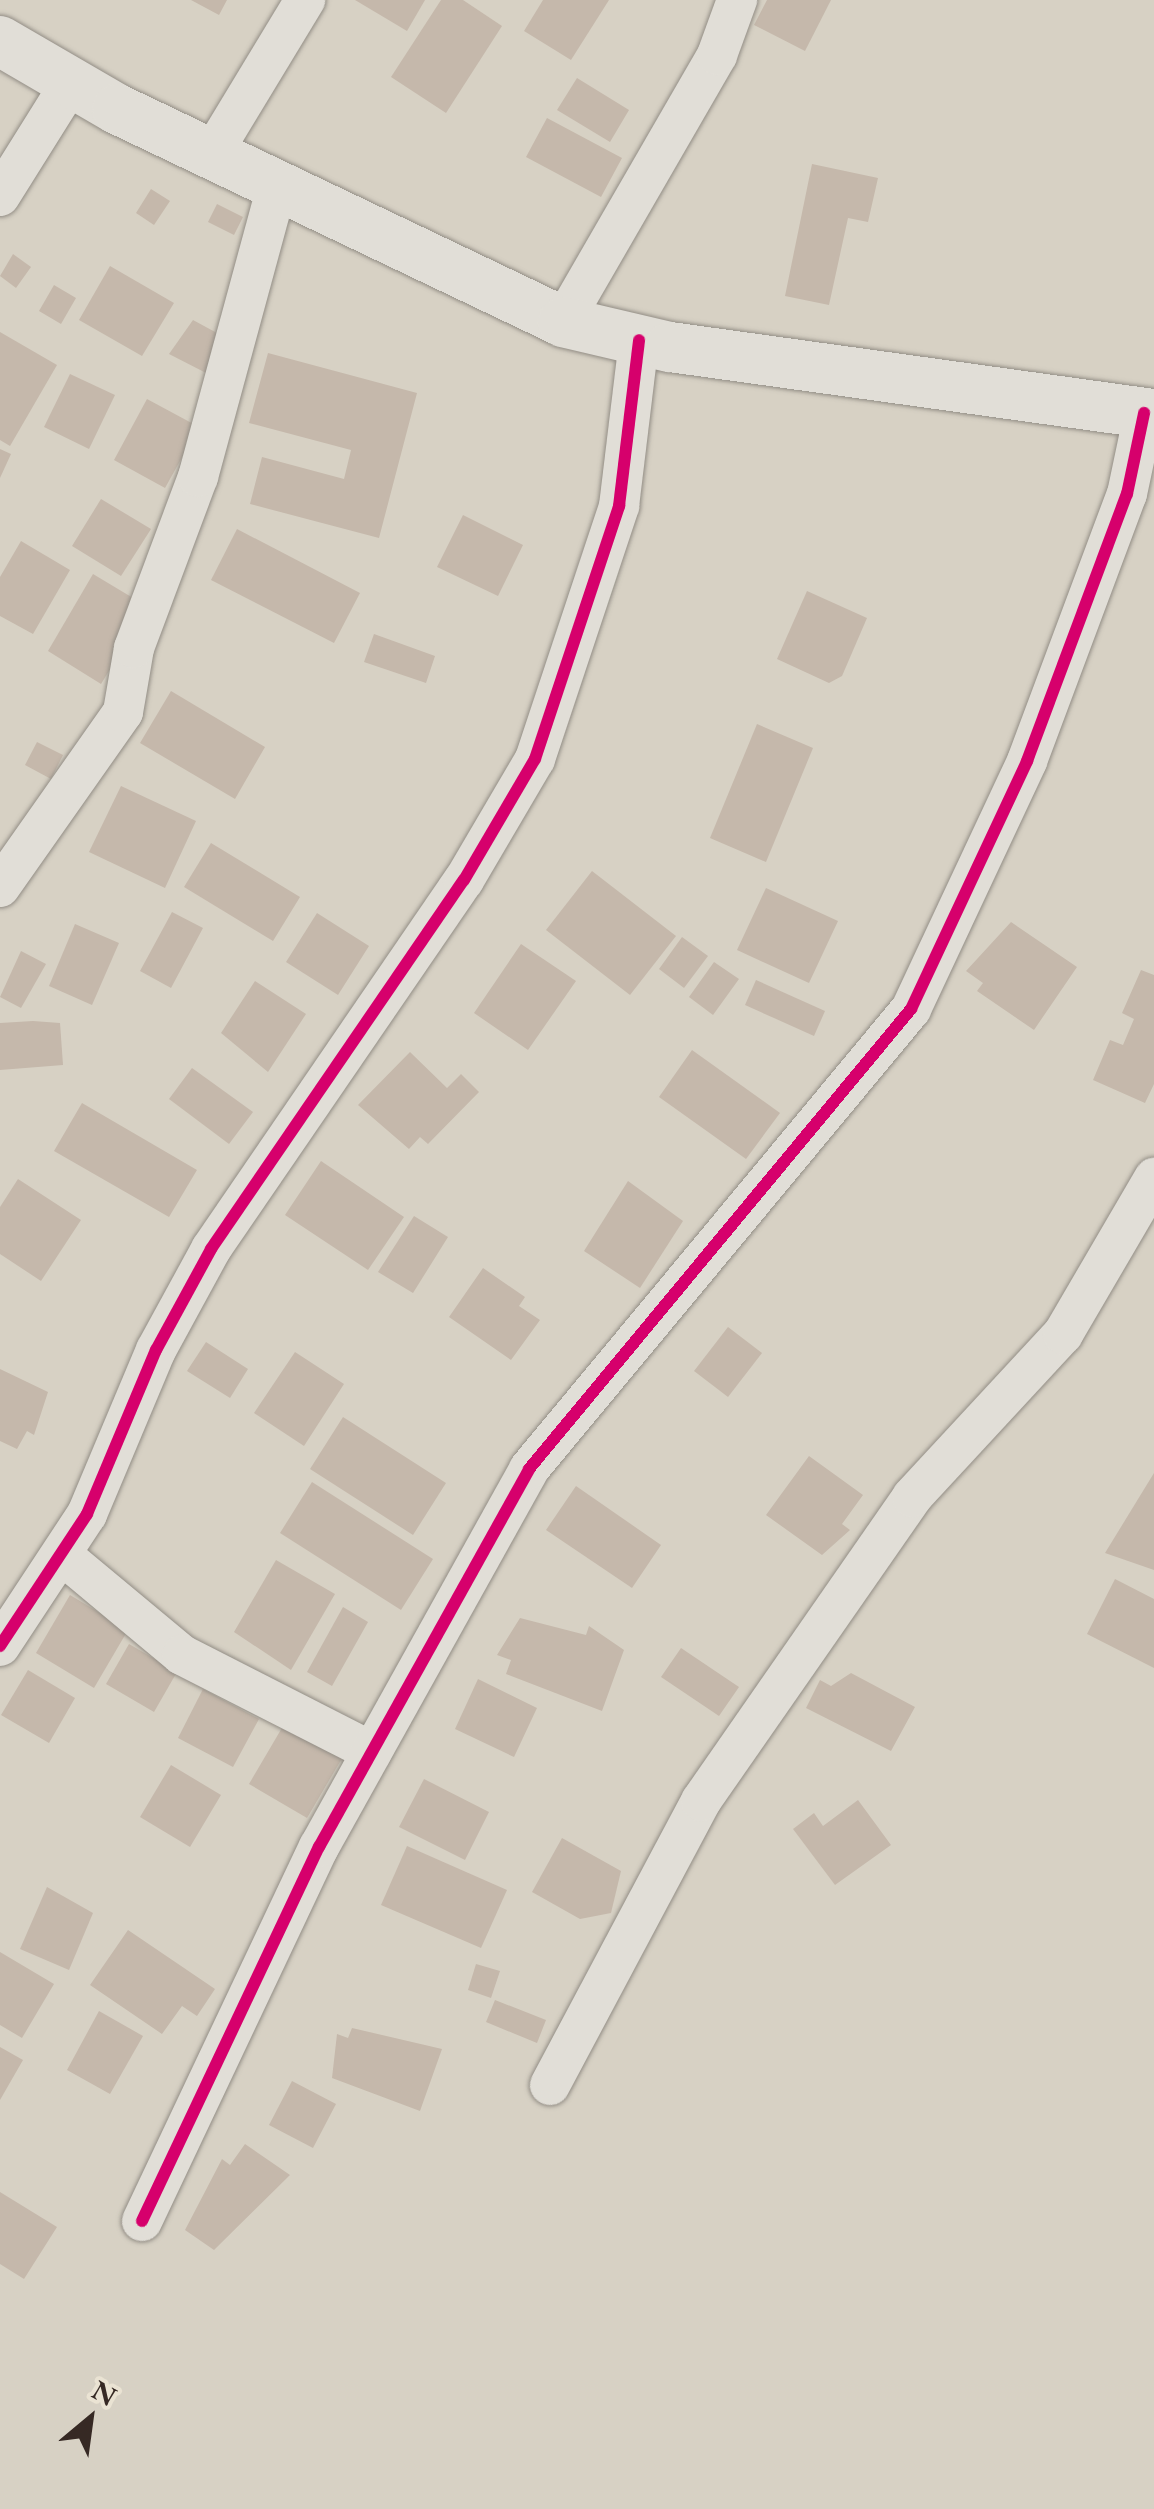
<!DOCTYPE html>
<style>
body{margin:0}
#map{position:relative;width:1154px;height:2509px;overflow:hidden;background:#d7d1c4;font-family:"EB Garamond",serif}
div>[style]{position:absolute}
.building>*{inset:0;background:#c5b8ab}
.roads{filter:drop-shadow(0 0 2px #928d85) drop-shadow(0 0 2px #928d85)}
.minor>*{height:40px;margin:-20px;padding:0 20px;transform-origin:20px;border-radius:20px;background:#e1ded7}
.tertiary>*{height:50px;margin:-25px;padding:0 25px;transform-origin:25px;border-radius:25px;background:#e1ded7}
.cycleway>*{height:12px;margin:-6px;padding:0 6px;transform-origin:6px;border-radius:6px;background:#d6006c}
span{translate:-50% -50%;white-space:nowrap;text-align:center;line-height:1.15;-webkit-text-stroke:8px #eae3d3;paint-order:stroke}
.north{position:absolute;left:40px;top:2369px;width:100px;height:100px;-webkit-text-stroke:8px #eae3d3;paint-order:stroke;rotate:29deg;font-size:28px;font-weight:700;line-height:40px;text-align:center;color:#362924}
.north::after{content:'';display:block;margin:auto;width:35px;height:45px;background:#362924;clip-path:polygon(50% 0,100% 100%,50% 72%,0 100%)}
</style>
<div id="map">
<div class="building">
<div style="clip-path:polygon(191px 0,227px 0,219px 15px)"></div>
<div style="clip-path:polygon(355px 0,425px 0,407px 31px)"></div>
<div style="clip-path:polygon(441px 0,463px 0,502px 26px,446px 113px,391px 77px)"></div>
<div style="clip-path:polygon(543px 0,609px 0,571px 60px,524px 31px)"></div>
<div style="clip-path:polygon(767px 0,831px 0,805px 51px,754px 25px)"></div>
<div style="clip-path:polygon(577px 78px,629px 110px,610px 142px,557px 110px)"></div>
<div style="clip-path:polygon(547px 118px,622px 158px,601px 197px,526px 157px)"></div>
<div style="clip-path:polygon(812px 164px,878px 178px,868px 222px,848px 218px,829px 305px,785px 296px)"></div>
<div style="clip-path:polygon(151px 189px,170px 201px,154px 225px,136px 213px)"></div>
<div style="clip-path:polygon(217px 204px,243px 217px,234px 235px,208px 222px)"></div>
<div style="clip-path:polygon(13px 254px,31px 267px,16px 288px,0 276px)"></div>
<div style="clip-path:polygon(110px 266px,174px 303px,142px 356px,79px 320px)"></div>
<div style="clip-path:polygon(54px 285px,76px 298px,61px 324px,39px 311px)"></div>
<div style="clip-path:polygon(193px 320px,228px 339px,210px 375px,169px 354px)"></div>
<div style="clip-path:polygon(0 332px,57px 365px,10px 446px,0 440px)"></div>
<div style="clip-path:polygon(268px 353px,417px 393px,379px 538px,250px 504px,262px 457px,344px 479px,351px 450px,249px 423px)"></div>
<div style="clip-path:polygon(70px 374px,115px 395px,89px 449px,44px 427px)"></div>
<div style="clip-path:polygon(147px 399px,199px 427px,165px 488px,114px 460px)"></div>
<div style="clip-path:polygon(0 449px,11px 454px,0 478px)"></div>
<div style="clip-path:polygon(101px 499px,151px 529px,121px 576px,72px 546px)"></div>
<div style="clip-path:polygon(463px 515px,523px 545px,498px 596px,437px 567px)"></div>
<div style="clip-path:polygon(237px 529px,360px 593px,334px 643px,211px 580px)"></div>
<div style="clip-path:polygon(21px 541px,70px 570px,33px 634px,0 616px,0 577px)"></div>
<div style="clip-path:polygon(93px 574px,148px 607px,101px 684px,48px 651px)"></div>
<div style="clip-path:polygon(807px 591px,867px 618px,842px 676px,829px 683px,777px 659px)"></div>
<div style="clip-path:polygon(374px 634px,435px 656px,426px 683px,364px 662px)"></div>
<div style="clip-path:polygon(171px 691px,265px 747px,235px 799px,140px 743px)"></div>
<div style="clip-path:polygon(757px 724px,813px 748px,766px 862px,710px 838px)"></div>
<div style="clip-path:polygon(37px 742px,63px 755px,51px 779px,25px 765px)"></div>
<div style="clip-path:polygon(121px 786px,196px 821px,165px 888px,89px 852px)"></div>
<div style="clip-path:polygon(211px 843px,300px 897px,273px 941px,184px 887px)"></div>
<div style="clip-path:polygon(592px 871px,676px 936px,630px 995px,546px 930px)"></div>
<div style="clip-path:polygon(766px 888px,838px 921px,809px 983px,737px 950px)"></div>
<div style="clip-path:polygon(172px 912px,203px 928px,171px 988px,140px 971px)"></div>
<div style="clip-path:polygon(317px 913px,369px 946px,338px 995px,286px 962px)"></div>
<div style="clip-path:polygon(1011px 922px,1077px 967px,1034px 1030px,977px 991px,983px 983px,966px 971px)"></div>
<div style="clip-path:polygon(75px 924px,119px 943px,92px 1005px,49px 986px)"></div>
<div style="clip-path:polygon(682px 937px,708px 956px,684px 988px,659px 969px)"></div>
<div style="clip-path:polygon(521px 944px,576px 981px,528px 1050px,474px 1013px)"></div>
<div style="clip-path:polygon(21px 951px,46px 964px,21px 1008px,0 997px)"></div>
<div style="clip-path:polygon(714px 962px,739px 979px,713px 1015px,689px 997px)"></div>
<div style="clip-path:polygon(1141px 970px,1154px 975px,1154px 1084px,1145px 1103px,1093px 1080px,1110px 1040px,1123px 1045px,1134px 1019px,1122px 1013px)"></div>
<div style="clip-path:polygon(756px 980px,825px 1011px,814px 1036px,745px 1005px)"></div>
<div style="clip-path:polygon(255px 981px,306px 1014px,268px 1072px,221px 1033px)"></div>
<div style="clip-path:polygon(33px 1021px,60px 1023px,63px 1065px,0 1070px,0 1023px)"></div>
<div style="clip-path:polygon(692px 1050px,780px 1113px,746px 1159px,659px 1097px)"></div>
<div style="clip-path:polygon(410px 1052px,447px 1088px,461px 1074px,479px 1092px,428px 1144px,420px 1137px,409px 1149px,358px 1105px)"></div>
<div style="clip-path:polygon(192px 1068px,253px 1112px,229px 1144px,169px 1099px)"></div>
<div style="clip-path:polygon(82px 1103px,197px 1170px,169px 1217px,54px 1151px)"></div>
<div style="clip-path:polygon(321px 1161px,404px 1217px,368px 1270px,285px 1215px)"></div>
<div style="clip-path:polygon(18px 1179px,81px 1220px,41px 1281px,0 1254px,0 1207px)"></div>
<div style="clip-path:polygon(628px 1181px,683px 1221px,640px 1288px,584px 1251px)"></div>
<div style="clip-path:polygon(414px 1216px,448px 1237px,413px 1293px,378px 1272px)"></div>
<div style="clip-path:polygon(483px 1268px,525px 1297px,519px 1306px,540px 1320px,511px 1360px,449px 1317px)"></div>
<div style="clip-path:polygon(728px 1327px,762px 1353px,728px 1397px,694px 1371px)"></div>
<div style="clip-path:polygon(206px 1342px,248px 1369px,230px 1398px,187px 1371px)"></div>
<div style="clip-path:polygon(295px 1352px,344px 1384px,304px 1446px,254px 1413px)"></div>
<div style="clip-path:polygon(0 1369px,48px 1392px,34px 1435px,27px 1431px,17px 1449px,0 1441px)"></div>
<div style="clip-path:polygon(343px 1417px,446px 1483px,413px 1535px,310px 1469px)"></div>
<div style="clip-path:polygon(809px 1456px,863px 1495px,842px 1524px,850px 1530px,822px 1555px,766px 1515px)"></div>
<div style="clip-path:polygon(1154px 1473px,1154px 1570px,1105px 1553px)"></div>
<div style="clip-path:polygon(312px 1482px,433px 1559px,401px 1610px,280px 1533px)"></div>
<div style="clip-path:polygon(576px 1486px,661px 1545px,632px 1588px,546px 1530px)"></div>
<div style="clip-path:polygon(276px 1560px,335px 1594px,291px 1670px,234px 1632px)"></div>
<div style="clip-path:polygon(1115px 1579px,1154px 1599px,1154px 1668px,1087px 1634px)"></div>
<div style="clip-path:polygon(70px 1595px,128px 1630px,94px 1688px,36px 1653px)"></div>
<div style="clip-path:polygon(343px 1607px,368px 1622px,332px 1686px,307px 1672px)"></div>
<div style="clip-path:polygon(520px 1618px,586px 1635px,589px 1626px,624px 1650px,602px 1711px,506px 1674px,511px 1660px,497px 1655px)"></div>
<div style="clip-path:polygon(129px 1644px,177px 1672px,154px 1712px,106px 1684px)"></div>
<div style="clip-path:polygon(681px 1648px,739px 1687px,719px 1716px,661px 1677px)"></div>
<div style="clip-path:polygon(28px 1670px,75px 1698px,49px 1743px,1px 1715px)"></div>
<div style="clip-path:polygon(851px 1673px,915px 1707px,891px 1751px,806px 1708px,820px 1680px,831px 1686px)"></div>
<div style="clip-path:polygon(478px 1679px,537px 1708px,514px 1757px,455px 1729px)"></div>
<div style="clip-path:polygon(203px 1689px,259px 1719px,233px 1767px,178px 1738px)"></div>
<div style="clip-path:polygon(286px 1721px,344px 1755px,307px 1818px,249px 1784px)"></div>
<div style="clip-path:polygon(171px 1765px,221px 1795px,190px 1847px,140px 1817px)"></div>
<div style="clip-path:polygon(424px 1779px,489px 1812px,465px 1860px,399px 1827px)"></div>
<div style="clip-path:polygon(858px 1800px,891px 1845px,835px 1885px,793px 1829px,814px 1813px,823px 1826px)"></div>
<div style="clip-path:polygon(562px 1838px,621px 1871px,611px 1913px,580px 1919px,532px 1892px)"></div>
<div style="clip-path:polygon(407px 1846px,507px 1890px,481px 1948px,381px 1905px)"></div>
<div style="clip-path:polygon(47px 1887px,93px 1913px,69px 1970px,20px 1949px)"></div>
<div style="clip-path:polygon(128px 1930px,215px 1989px,197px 2016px,182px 2006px,162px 2034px,90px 1985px)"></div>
<div style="clip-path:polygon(0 1952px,54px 1984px,22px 2038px,0 2025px)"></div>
<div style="clip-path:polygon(476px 1964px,500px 1971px,491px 1998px,468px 1990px)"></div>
<div style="clip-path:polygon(495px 2000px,546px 2020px,537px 2043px,486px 2022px)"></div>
<div style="clip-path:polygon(99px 2011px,143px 2036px,110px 2094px,67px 2070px)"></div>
<div style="clip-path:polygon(352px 2028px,442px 2049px,420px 2111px,332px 2078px,337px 2034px,348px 2038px)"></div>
<div style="clip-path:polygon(0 2047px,23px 2060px,0 2100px)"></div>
<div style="clip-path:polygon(292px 2081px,336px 2104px,313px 2148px,269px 2125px)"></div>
<div style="clip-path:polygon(245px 2144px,290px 2175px,214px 2250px,185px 2230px,222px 2159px,230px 2165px)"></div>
<div style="clip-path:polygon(0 2192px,57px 2227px,24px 2279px,0 2264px)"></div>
</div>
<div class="roads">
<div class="minor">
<div style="left:213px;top:152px;width:178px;rotate:-58.8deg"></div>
<div style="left:0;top:196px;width:132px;rotate:-58deg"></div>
<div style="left:563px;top:322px;width:308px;rotate:-60deg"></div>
<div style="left:717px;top:55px;width:59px;rotate:-70deg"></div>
<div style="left:0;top:887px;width:214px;rotate:-54.9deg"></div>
<div style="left:123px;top:712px;width:65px;rotate:-80.2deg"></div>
<div style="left:134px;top:648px;width:183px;rotate:-69.5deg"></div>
<div style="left:198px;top:477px;width:301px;rotate:-74.8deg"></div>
<div style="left:62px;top:1555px;width:156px;rotate:39.8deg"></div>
<div style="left:182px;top:1655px;width:213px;rotate:27deg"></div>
<div style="left:0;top:1646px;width:158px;rotate:-56.6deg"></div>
<div style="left:87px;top:1514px;width:178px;rotate:-67.2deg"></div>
<div style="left:156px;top:1350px;width:115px;rotate:-61.4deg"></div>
<div style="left:211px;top:1249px;width:447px;rotate:-55.6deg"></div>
<div style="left:464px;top:880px;width:140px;rotate:-59.6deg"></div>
<div style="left:535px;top:759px;width:267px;rotate:-71.6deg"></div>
<div style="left:619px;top:506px;width:167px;rotate:-83.1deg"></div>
<div style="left:550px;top:2085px;width:322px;rotate:-62deg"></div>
<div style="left:701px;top:1801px;width:370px;rotate:-55.2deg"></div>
<div style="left:912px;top:1497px;width:222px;rotate:-47.2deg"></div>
<div style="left:1063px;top:1334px;width:181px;rotate:-59.7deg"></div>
<div style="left:142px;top:2221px;width:414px;rotate:-64.7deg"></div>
<div style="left:319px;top:1847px;width:432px;rotate:-60.9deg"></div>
<div style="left:529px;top:1469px;width:598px;rotate:-50.29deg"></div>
<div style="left:911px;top:1009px;width:274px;rotate:-64.9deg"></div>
<div style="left:1027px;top:761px;width:285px;rotate:-69.5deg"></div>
<div style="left:1127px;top:494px;width:83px;rotate:-78.1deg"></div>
</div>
<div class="tertiary">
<div style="left:0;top:41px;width:135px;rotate:30.2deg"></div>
<div style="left:117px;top:109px;width:494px;rotate:25.5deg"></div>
<div style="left:563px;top:322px;width:110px;rotate:13.2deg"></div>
<div style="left:670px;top:347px;width:489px;rotate:7.9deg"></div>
</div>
</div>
<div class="cycleway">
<div style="left:0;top:1646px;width:158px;rotate:-56.6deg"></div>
<div style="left:87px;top:1514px;width:178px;rotate:-67.2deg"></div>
<div style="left:156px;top:1350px;width:115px;rotate:-61.4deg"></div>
<div style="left:211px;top:1249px;width:447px;rotate:-55.6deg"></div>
<div style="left:464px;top:880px;width:140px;rotate:-59.6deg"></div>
<div style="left:535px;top:759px;width:267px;rotate:-71.6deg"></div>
<div style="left:619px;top:506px;width:167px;rotate:-83.1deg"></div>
<div style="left:142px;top:2221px;width:414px;rotate:-64.7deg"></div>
<div style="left:319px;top:1847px;width:432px;rotate:-60.9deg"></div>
<div style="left:529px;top:1469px;width:598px;rotate:-50.29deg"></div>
<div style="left:911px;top:1009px;width:274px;rotate:-64.9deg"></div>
<div style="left:1027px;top:761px;width:285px;rotate:-69.5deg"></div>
<div style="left:1127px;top:494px;width:83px;rotate:-78.1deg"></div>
</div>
<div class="north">N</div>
</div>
